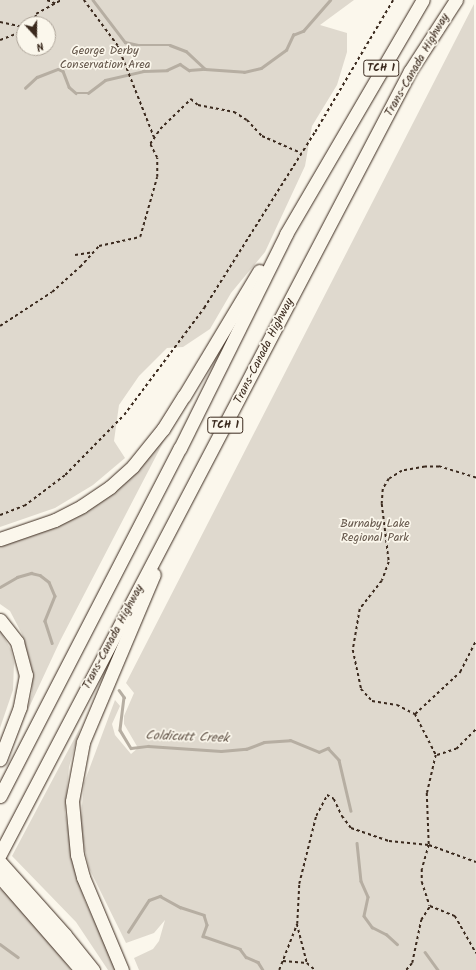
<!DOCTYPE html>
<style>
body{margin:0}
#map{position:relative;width:476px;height:970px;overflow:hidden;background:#fbf7ec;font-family:Kalam,sans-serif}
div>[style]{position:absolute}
.green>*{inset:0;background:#dfd9ce}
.stream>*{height:2.5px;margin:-1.25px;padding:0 1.25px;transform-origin:1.25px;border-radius:1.25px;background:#b6aea2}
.path>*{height:1.5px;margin-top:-0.75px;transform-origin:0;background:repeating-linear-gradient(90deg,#3b2a1e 0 3px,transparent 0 6px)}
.roads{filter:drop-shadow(0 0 1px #3b2a1e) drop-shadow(0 0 1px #3b2a1e)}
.highway>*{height:13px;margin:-6.5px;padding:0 6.5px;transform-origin:6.5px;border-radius:6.5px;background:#fbf7ec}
span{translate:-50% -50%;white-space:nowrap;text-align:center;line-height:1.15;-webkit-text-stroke:3.5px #fbf7ec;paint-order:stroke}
.shield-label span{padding:1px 3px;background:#fbf7ec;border:1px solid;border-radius:3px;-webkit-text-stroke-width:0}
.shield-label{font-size:11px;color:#3b2a1e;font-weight:700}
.park-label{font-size:12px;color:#64564a}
.street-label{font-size:12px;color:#3b2a1e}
.water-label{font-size:13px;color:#605246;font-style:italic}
.north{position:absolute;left:16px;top:16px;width:40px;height:40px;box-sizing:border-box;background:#fbf7ec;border:1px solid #aea59a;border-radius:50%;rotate:159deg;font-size:11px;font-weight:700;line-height:16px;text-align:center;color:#3b2a1e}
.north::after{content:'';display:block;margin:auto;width:14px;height:18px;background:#3b2a1e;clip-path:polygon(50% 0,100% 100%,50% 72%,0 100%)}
</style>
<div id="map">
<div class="green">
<div style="clip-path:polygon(evenodd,0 0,354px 0,320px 25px,347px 33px,347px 52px,337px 85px,312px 126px,305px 166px,265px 252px,231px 293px,210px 329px,183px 347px,167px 348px,139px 376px,119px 405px,114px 441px,125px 458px,93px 485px,55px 508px,0 527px,0 0,24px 24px,48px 24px,48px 48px,24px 48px,24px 24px)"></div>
<div style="clip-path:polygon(474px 4px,476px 970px,139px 970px,134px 958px,153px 949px,159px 941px,165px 920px,154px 933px,126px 943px,89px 868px,80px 828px,84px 783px,115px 700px,120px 706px,112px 724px,115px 735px,131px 754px,138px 748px,124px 724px,124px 716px,134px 693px,126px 683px)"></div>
<div style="clip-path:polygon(167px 435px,60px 641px,26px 714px,32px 693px,32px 669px,22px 634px,10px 611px,0 604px,0 543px,133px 473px)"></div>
<div style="clip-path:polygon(0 630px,11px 650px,14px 663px,13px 690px,0 728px)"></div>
<div style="clip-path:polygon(80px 728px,69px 767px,65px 812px,75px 869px,85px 901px,117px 970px,108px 970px,76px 922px,12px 856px)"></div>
<div style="clip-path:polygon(0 889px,12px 897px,37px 925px,71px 970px,0 970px)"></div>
</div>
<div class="stream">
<div style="left:93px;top:0;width:53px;rotate:52.7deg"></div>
<div style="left:125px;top:42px;width:13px;rotate:13deg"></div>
<div style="left:138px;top:45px;width:32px"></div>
<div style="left:170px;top:45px;width:17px;rotate:21deg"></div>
<div style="left:186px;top:51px;width:26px;rotate:43deg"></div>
<div style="left:205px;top:69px;width:39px;rotate:4deg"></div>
<div style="left:244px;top:72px;width:17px;rotate:-13deg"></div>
<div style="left:261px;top:68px;width:31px;rotate:-36deg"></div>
<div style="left:286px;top:50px;width:17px;rotate:-65deg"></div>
<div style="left:293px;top:35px;width:11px;rotate:-22deg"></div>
<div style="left:303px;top:31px;width:41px;rotate:-48.9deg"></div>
<div style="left:25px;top:88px;width:16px;rotate:-43deg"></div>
<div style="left:37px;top:77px;width:22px;rotate:-21deg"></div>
<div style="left:58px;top:69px;width:5px;rotate:22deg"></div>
<div style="left:63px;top:71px;width:17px;rotate:69deg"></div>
<div style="left:69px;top:87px;width:9px;rotate:41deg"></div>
<div style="left:76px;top:93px;width:12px"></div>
<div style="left:88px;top:93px;width:21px;rotate:-37deg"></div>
<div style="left:105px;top:80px;width:39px;rotate:-13deg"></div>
<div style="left:143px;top:71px;width:24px;rotate:-2deg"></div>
<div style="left:167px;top:70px;width:14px;rotate:-25deg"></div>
<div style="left:180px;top:64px;width:11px;rotate:34deg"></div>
<div style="left:189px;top:70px;width:16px;rotate:-4deg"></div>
<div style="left:0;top:587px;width:20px;rotate:-30deg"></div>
<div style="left:17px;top:577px;width:15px;rotate:-16deg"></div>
<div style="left:31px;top:573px;width:9px;rotate:13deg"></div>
<div style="left:40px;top:575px;width:11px;rotate:38deg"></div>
<div style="left:49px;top:582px;width:15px;rotate:67deg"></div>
<div style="left:55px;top:596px;width:27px;rotate:112deg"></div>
<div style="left:45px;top:621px;width:23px;rotate:72deg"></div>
<div style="left:119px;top:690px;width:9px;rotate:54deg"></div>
<div style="left:124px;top:697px;width:33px;rotate:97deg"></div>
<div style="left:120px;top:730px;width:21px;rotate:59deg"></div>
<div style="left:131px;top:748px;width:17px;rotate:-7deg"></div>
<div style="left:148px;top:746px;width:73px;rotate:3.9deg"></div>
<div style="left:221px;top:751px;width:25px;rotate:-5deg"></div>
<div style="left:246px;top:749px;width:19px;rotate:-21deg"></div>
<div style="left:264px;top:742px;width:26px;rotate:-4deg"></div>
<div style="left:290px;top:740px;width:31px;rotate:22deg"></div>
<div style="left:319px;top:752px;width:10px;rotate:-24deg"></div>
<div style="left:328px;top:748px;width:16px;rotate:47deg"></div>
<div style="left:339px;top:760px;width:52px;rotate:76.8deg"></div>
<div style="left:357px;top:843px;width:38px;rotate:84deg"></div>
<div style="left:361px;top:881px;width:17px;rotate:66deg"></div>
<div style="left:368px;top:897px;width:19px;rotate:102deg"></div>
<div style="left:364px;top:916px;width:14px;rotate:54deg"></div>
<div style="left:372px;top:927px;width:16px;rotate:27deg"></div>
<div style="left:386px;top:934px;width:15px;rotate:42deg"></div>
<div style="left:128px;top:932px;width:38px;rotate:-57deg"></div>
<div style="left:149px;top:900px;width:12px;rotate:-20deg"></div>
<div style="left:160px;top:896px;width:23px;rotate:29deg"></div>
<div style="left:180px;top:907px;width:25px;rotate:18deg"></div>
<div style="left:204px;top:915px;width:10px;rotate:73deg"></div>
<div style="left:207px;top:925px;width:12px;rotate:110deg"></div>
<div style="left:203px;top:936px;width:39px;rotate:19deg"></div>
<div style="left:240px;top:949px;width:10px;rotate:53deg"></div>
<div style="left:246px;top:957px;width:13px;rotate:23deg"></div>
<div style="left:258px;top:962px;width:9px;rotate:58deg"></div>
<div style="left:0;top:944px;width:22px;rotate:36deg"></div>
<div style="left:425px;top:952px;width:22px;rotate:54deg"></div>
</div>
<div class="path">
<div style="left:47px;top:0;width:11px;rotate:22deg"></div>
<div style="left:84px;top:0;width:57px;rotate:53.5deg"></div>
<div style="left:118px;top:46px;width:98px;rotate:68.4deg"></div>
<div style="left:0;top:22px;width:25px;rotate:12deg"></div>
<div style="left:33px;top:24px;width:10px;rotate:-73deg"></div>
<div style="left:36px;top:14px;width:29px;rotate:-29deg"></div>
<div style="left:0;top:40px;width:26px;rotate:-21deg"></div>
<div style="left:75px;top:255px;width:18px;rotate:-9deg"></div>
<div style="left:0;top:326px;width:62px;rotate:-33.2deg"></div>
<div style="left:52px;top:292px;width:38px;rotate:-42deg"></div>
<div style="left:80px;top:267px;width:28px;rotate:-48deg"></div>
<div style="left:99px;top:246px;width:42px;rotate:-12.4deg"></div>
<div style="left:140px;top:237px;width:62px;rotate:-74.2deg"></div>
<div style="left:157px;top:177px;width:19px;rotate:-90deg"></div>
<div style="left:157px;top:158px;width:16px;rotate:-117deg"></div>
<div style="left:150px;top:144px;width:18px;rotate:-56deg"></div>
<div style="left:160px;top:129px;width:43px;rotate:-44.1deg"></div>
<div style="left:191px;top:99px;width:9px;rotate:41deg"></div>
<div style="left:198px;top:105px;width:37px;rotate:11deg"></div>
<div style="left:234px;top:112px;width:15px;rotate:32deg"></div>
<div style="left:247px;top:120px;width:22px;rotate:47deg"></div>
<div style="left:262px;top:136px;width:43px;rotate:23.6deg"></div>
<div style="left:476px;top:478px;width:39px;rotate:-163deg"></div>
<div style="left:439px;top:467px;width:14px;rotate:180deg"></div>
<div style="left:425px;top:467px;width:23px;rotate:170deg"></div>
<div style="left:402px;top:471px;width:15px;rotate:148deg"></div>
<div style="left:389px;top:479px;width:12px;rotate:121deg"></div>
<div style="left:383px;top:489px;width:15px;rotate:94deg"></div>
<div style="left:382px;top:504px;width:58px;rotate:83.1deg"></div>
<div style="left:389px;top:562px;width:20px;rotate:110deg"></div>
<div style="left:382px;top:581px;width:36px;rotate:128deg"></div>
<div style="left:360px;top:609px;width:42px;rotate:99.7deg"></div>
<div style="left:353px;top:650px;width:40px;rotate:78deg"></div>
<div style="left:361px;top:689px;width:16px;rotate:47deg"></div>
<div style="left:372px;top:701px;width:25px;rotate:9deg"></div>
<div style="left:397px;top:705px;width:20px;rotate:27deg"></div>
<div style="left:415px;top:714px;width:46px;rotate:62.9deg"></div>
<div style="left:436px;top:755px;width:39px;rotate:103deg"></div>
<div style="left:427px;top:793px;width:52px;rotate:87.8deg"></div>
<div style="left:429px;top:845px;width:25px;rotate:106deg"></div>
<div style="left:422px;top:869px;width:13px;rotate:90deg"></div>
<div style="left:422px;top:882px;width:25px;rotate:72deg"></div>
<div style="left:430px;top:906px;width:27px;rotate:22deg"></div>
<div style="left:455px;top:916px;width:43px;rotate:60.4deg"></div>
<div style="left:0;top:515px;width:26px;rotate:-21deg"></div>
<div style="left:24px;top:506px;width:51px;rotate:-37.1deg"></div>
<div style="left:65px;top:475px;width:84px;rotate:-45.5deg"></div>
<div style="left:124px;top:415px;width:134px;rotate:-53.2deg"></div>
<div style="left:204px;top:308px;width:208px;rotate:-57.8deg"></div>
<div style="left:315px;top:132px;width:153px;rotate:-59.4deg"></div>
<div style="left:415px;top:714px;width:62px;rotate:-43deg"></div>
<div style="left:460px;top:672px;width:36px;rotate:-63deg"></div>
<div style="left:437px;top:755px;width:20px;rotate:-18deg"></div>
<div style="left:456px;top:749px;width:28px;rotate:-45deg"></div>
<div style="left:297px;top:924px;width:40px;rotate:75.6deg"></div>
<div style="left:283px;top:961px;width:24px;rotate:5deg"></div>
<div style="left:307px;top:963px;width:11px;rotate:41deg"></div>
<div style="left:279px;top:970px;width:49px;rotate:-68.6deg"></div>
<div style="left:297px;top:924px;width:40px;rotate:-87.1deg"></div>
<div style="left:299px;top:884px;width:70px;rotate:-76deg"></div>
<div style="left:316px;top:816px;width:24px;rotate:-62deg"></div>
<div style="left:327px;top:795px;width:8px;rotate:30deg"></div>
<div style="left:334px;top:799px;width:19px;rotate:65deg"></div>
<div style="left:342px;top:816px;width:15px;rotate:53deg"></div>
<div style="left:351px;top:828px;width:40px;rotate:18.9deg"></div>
<div style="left:389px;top:841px;width:40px;rotate:5.7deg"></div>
<div style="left:429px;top:845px;width:50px;rotate:19.9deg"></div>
<div style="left:406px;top:970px;width:9px;rotate:-49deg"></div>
<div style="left:412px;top:963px;width:44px;rotate:-78.2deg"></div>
<div style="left:421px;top:920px;width:17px;rotate:-57deg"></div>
</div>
<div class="roads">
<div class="highway">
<div style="left:0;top:539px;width:58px;rotate:-19.1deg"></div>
<div style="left:55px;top:520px;width:30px;rotate:-27deg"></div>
<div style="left:82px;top:506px;width:34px;rotate:-34deg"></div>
<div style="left:110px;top:487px;width:31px;rotate:-42deg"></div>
<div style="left:133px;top:466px;width:48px;rotate:-51deg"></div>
<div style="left:163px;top:429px;width:39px;rotate:-58deg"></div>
<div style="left:184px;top:396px;width:146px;rotate:-59deg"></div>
<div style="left:0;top:620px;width:28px;rotate:52deg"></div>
<div style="left:17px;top:642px;width:34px;rotate:75deg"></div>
<div style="left:26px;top:675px;width:33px;rotate:101deg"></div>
<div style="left:20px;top:707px;width:56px;rotate:111deg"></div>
<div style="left:0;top:796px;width:392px;rotate:-62.7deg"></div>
<div style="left:180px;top:448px;width:239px;rotate:-63.6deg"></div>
<div style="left:286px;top:234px;width:271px;rotate:-59.7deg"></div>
<div style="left:0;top:854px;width:884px;rotate:-62.36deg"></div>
<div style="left:410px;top:71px;width:85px;rotate:-57.1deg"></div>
<div style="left:0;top:862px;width:98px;rotate:48.3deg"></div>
<div style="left:65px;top:935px;width:45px;rotate:51.3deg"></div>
<div style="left:0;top:877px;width:123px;rotate:48.9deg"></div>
<div style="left:122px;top:970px;width:101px;rotate:-112.8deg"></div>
<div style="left:83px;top:877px;width:23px;rotate:-105deg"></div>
<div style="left:77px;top:855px;width:54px;rotate:-95.3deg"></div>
<div style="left:72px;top:801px;width:60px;rotate:-79.4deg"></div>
<div style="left:83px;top:742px;width:182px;rotate:-67.1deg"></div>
</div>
</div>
<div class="shield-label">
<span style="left:381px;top:68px">TCH 1</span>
<span style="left:225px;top:425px">TCH 1</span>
</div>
<div class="park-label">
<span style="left:105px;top:58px">George Derby<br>Conservation Area</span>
<span style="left:375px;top:531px">Burnaby Lake<br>Regional Park</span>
</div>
<div class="street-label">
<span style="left:417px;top:65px;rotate:-60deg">Trans-Canada Highway</span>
<span style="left:264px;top:351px;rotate:-63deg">Trans-Canada Highway</span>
<span style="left:113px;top:637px;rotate:-62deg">Trans-Canada Highway</span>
</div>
<div class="water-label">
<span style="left:187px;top:738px;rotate:2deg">Coldicutt Creek</span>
</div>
<div class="north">N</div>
</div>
